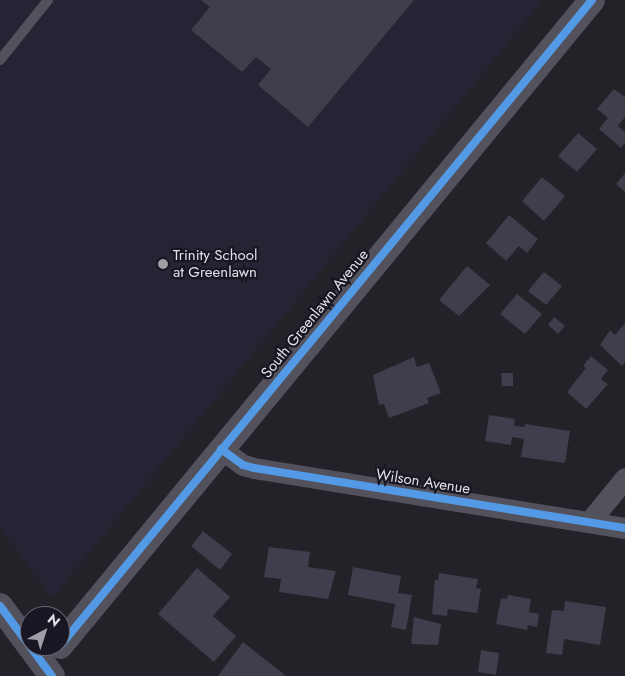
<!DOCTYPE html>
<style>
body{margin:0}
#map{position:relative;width:625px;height:676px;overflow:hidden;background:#232229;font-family:Jost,sans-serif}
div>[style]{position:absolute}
.built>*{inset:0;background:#262434}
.building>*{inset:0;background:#403d4c}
.service>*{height:10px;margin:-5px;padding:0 5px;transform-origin:5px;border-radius:5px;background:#53525c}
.minor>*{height:21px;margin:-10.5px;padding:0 10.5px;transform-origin:10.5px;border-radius:10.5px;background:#53525c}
.tertiary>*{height:26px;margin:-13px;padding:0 13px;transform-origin:13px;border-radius:13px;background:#53525c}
.cycleway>*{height:8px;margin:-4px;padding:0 4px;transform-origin:4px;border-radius:4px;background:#5399e6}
.dots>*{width:14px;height:14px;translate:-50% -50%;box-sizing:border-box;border:2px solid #171622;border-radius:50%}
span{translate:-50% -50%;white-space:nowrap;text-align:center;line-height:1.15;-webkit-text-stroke:4.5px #171622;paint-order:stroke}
.poi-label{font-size:15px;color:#e1e0e9}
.left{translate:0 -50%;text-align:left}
.street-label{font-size:15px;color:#e1e0e9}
.north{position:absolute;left:20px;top:606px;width:50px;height:50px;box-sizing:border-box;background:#171622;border:1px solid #686772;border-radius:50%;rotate:40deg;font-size:14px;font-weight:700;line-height:20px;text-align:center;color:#e1e0e9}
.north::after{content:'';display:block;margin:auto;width:18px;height:22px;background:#9e9ea6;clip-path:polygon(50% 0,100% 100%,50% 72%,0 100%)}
</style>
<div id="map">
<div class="built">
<div style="clip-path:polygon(0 0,543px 0,52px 598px,0 528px)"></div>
</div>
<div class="building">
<div style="clip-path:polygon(201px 0,414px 0,308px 127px,258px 85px,271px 69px,256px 57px,242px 72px,191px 30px,210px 7px)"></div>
<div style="clip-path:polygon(614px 89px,625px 97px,625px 117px,618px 126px,625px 132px,625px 143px,621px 148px,599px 129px,608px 118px,597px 109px)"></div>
<div style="clip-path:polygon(578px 133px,597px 149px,577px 172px,558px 156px)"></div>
<div style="clip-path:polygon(625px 173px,625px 192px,616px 184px)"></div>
<div style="clip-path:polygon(542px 177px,565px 196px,544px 221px,522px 201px)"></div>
<div style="clip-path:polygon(509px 215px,538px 239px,527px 253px,519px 246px,506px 261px,486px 243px)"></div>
<div style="clip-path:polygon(467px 266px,490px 285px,459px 316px,439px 300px)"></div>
<div style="clip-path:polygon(544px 272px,562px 286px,546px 305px,528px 291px)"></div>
<div style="clip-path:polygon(517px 294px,542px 314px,525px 334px,500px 314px)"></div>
<div style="clip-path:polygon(554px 317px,565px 326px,558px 334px,548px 325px)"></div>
<div style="clip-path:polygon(625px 323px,625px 362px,622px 366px,600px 345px,610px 330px,615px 335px)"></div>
<div style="clip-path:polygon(591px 356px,608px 370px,601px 379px,608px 384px,586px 409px,567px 392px,586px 368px,583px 366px)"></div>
<div style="clip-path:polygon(414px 357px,417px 367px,429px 363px,441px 393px,427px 398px,429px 403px,389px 418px,384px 404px,379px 405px,373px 375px)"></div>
<div style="clip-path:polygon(501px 373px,513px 373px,513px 386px,502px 386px)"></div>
<div style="clip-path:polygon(489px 415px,515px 419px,514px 426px,525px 427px,525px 424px,570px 431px,565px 463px,521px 457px,524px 439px,512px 437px,511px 445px,485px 441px)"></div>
<div style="clip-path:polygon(203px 531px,232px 554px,220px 570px,191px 546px)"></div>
<div style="clip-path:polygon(269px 547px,310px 552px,308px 567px,336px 571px,328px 599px,279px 592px,281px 579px,264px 577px)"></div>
<div style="clip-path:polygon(353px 567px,401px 576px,398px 593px,412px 595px,406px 630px,391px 627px,395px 604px,348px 595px)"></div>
<div style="clip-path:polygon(197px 568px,230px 597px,213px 616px,236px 636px,214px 662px,158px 614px)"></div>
<div style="clip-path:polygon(439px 573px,478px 579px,476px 588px,481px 589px,477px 613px,448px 609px,447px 616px,432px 614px,435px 580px,438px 580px)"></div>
<div style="clip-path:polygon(508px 595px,531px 599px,529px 612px,539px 614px,537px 627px,528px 625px,527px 630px,496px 624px,501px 598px,507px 599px)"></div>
<div style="clip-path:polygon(565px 601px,606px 607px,600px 645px,564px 639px,562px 655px,546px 653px,552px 610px,564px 611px)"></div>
<div style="clip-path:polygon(414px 617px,441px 624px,438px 645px,411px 644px)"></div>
<div style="clip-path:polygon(243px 642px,286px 676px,218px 676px)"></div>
<div style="clip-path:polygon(481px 650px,499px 653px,496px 675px,478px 672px)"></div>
</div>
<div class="service">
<div style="left:0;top:60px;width:77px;rotate:-51.3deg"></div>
</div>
<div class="minor">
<div style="left:221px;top:449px;width:27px;rotate:36deg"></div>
<div style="left:243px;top:465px;width:11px;rotate:15deg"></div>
<div style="left:254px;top:468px;width:376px;rotate:9.2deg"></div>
<div style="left:589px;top:522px;width:57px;rotate:-50.7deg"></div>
</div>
<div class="tertiary">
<div style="left:0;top:606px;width:87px;rotate:53.4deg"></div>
<div style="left:60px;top:646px;width:837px;rotate:-50.53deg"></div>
</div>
<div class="cycleway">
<div style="left:221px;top:449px;width:27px;rotate:36deg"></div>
<div style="left:243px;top:465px;width:11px;rotate:15deg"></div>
<div style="left:254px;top:468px;width:376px;rotate:9.2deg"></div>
<div style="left:0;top:606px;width:87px;rotate:53.4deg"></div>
<div style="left:60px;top:646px;width:837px;rotate:-50.53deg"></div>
</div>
<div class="dots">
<div style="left:163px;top:264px;background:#9e9ea6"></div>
</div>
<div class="poi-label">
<span class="left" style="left:173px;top:264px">Trinity School<br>at Greenlawn</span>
</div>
<div class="street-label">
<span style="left:315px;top:314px;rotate:-51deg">South Greenlawn Avenue</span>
<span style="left:423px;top:482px;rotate:9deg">Wilson Avenue</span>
</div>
<div class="north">N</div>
</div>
